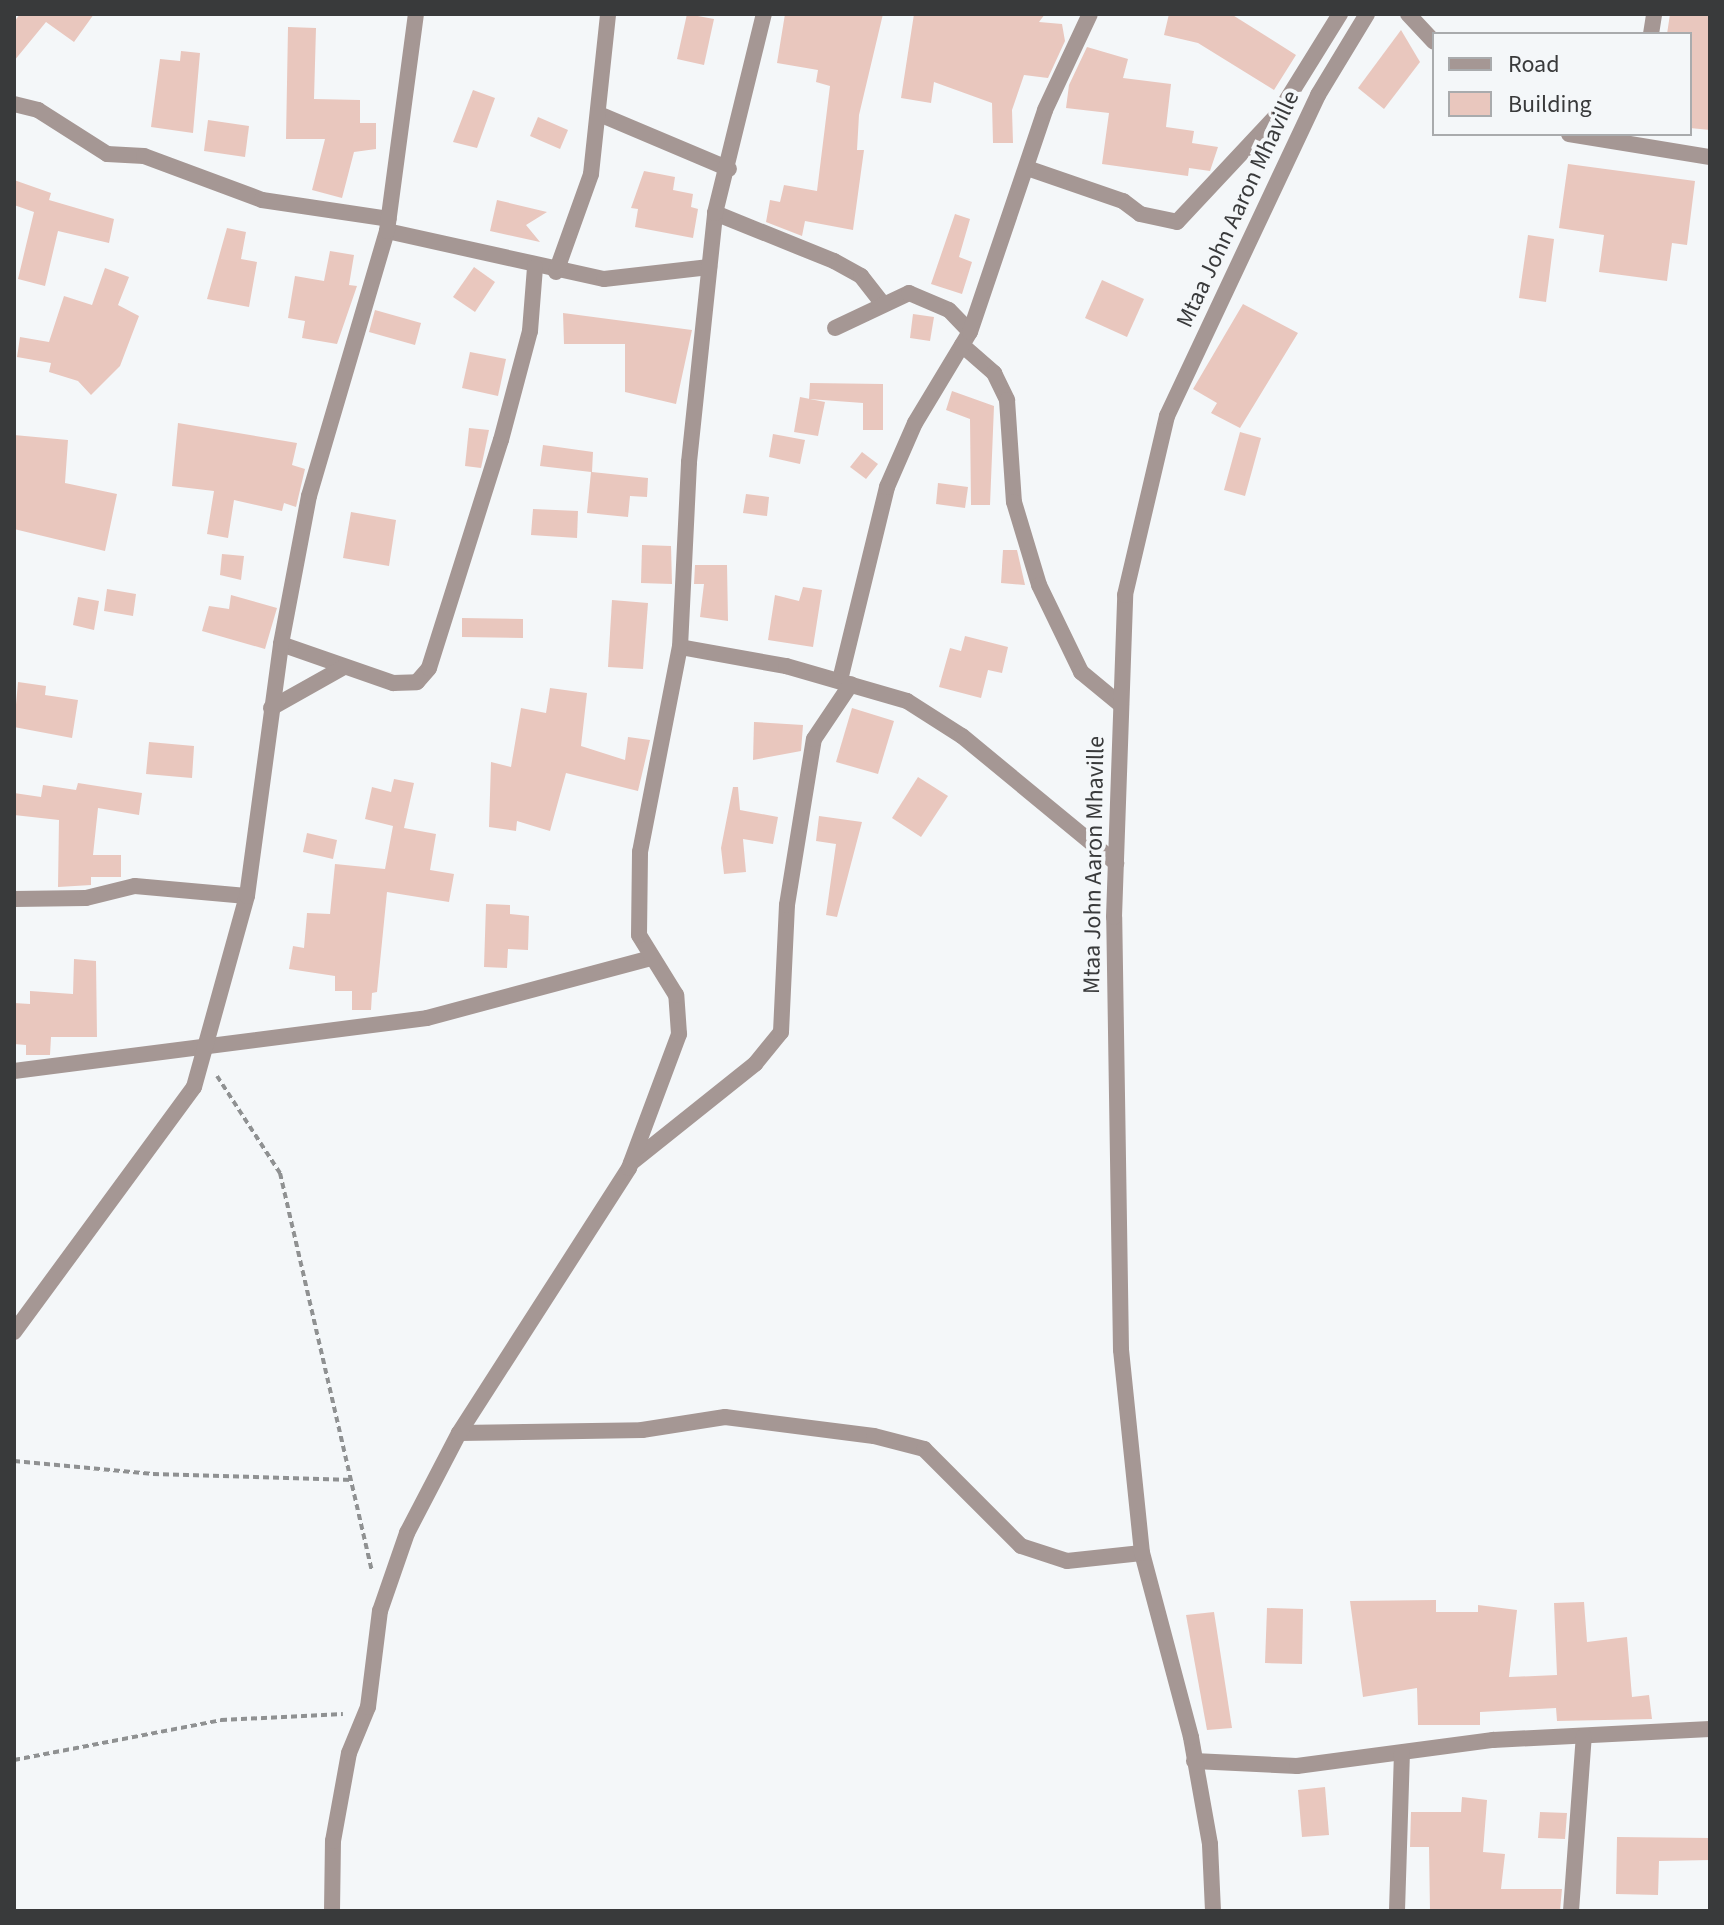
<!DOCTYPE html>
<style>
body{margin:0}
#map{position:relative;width:1724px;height:1925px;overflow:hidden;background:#f4f7f9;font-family:"Source Sans 3",sans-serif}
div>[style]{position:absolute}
.building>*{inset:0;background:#e9c7be}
.path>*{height:4px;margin-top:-2px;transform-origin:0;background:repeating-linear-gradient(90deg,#8f9192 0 6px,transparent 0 10px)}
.street>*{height:16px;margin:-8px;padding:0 8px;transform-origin:8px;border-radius:8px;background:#a59794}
span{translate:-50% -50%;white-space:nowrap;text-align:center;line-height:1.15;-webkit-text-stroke:8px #f4f7f9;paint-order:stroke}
.street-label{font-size:24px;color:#393a3b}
.frame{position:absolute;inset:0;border:16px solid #393a3b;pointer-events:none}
.legend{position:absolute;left:1432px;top:32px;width:260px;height:104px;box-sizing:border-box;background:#f4f7f9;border:2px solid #a9abad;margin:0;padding:10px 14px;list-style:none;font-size:24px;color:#393a3b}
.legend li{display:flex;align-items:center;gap:16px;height:40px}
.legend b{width:40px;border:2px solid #a9abad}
</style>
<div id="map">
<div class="building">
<div style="clip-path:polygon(20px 14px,94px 14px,74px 42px,46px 22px,14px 61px,14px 22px)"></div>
<div style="clip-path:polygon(687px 14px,714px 19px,704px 65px,677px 59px)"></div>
<div style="clip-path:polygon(785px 14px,883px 14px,859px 115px,857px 150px,864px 150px,853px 230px,805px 221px,802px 236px,766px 222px,770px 200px,780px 202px,784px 185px,817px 191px,830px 86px,816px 82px,818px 70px,777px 63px)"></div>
<div style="clip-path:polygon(914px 14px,1045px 14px,1039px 22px,1062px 24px,1065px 41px,1048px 78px,1024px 75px,1012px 110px,1013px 143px,993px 143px,992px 103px,934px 82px,931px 103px,901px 98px)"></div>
<div style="clip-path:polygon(1169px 14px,1231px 14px,1296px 55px,1274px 90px,1198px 43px,1164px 35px)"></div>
<div style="clip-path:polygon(1670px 14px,1710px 14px,1710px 130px,1690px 128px,1690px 34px,1667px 34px)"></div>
<div style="clip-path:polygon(288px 27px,316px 28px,314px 99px,360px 100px,360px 123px,376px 123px,376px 149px,354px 152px,342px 198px,312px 190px,325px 139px,286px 139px)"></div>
<div style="clip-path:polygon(1401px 30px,1420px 62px,1384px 109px,1358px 88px)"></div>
<div style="clip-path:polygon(1087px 47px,1128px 59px,1123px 78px,1171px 84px,1166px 127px,1194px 131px,1192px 143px,1218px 147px,1210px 171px,1189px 168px,1188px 176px,1102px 164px,1109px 113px,1066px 108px,1069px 85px)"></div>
<div style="clip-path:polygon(181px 51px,200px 53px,193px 133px,151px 127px,160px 59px,180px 61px)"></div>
<div style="clip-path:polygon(473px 90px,495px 98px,477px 148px,453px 142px)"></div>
<div style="clip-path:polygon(538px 117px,568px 130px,560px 149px,530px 136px)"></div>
<div style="clip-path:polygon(208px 120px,249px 126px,245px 157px,204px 151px)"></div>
<div style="clip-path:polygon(1568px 164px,1695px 181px,1687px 245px,1672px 243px,1667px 281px,1599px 272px,1604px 235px,1559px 228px)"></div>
<div style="clip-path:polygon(644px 171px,675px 177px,673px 190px,693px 194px,691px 207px,698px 209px,693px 238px,635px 227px,638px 209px,631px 208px)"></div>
<div style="clip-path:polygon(14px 180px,51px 193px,49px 200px,114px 219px,109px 243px,58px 231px,45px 286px,18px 279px,34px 212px,14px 205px)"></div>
<div style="clip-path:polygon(497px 200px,547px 212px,526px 225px,540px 242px,490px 231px)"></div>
<div style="clip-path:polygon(955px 214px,970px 219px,959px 257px,972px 262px,962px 294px,931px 284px)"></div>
<div style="clip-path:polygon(227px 228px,246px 232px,241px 259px,257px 262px,249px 307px,207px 299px)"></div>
<div style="clip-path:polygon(1528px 235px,1554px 239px,1546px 302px,1519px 298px)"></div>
<div style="clip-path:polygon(330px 251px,354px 255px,349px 285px,357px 286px,337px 344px,302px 338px,305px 321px,288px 318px,295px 276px,324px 281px)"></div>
<div style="clip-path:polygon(474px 267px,495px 282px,475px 312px,453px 297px)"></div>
<div style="clip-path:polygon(105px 268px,129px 277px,118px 305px,139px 316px,120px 366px,91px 395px,78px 381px,49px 372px,51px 363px,17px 357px,20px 337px,49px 342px,64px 296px,92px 305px)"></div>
<div style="clip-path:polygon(1102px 280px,1144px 299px,1127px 337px,1085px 318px)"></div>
<div style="clip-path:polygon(1243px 304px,1298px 333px,1240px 428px,1211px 413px,1217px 403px,1193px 389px)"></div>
<div style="clip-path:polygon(375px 310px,421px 323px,415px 345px,369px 332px)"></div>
<div style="clip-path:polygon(563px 313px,692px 330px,676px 404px,625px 392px,625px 344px,564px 344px)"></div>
<div style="clip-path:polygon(913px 314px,934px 317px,930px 341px,910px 338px)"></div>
<div style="clip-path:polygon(470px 352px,506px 359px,498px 396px,462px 388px)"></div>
<div style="clip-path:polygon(810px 383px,883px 384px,883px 430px,863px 430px,863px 403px,809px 399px)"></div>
<div style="clip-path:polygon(952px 391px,994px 406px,990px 505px,971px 505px,970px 419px,946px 410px)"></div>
<div style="clip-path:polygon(800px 397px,825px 402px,818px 436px,794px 432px)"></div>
<div style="clip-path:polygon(178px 423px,297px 443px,292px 465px,305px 469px,296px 507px,284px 503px,282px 511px,234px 500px,228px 538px,207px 534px,214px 491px,172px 486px)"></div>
<div style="clip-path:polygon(469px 428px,489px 430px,481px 468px,465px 466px)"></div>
<div style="clip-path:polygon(1240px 432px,1261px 438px,1245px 496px,1224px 490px)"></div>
<div style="clip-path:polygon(773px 434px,805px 440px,800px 464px,769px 457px)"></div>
<div style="clip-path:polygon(14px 435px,68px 440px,65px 483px,117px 494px,105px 551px,14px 529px)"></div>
<div style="clip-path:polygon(543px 445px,593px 452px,592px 472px,648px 478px,647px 497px,630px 496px,628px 517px,587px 513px,591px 472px,540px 466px)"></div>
<div style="clip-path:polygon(862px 452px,878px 464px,866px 479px,850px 467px)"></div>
<div style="clip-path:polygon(938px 483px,968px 487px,965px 508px,936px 504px)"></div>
<div style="clip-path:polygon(746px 494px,769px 497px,767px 516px,743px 513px)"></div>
<div style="clip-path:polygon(533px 509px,578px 511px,577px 538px,531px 535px)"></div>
<div style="clip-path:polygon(351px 512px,396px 520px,389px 566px,343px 558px)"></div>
<div style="clip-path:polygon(642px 545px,671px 546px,672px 584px,641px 583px)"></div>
<div style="clip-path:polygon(1003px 550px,1017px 550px,1025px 585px,1001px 583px)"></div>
<div style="clip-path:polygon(222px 554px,244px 556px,241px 580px,220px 575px)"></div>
<div style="clip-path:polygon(695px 565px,727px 565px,728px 621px,700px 617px,704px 584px,694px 584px)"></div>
<div style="clip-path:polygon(803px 587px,822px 590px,813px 647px,768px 640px,775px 595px,799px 601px)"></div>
<div style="clip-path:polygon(107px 589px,136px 594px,133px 616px,104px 611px)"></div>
<div style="clip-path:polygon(231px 595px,277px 608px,265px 649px,202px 631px,209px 606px,229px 609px)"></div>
<div style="clip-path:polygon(78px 597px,99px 601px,94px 630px,73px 625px)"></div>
<div style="clip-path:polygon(612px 600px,648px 603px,643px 669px,608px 667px)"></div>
<div style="clip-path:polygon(462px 618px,523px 619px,523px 638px,462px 637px)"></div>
<div style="clip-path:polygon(965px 636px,1008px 647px,1002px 673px,988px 670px,981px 698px,939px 687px,950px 648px,961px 651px)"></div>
<div style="clip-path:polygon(18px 682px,46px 686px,45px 695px,78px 700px,72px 738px,14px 727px)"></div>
<div style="clip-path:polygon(550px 688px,587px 693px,581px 746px,625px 760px,628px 737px,650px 740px,638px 791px,566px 773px,550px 831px,517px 821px,516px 831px,489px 827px,491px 762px,511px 767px,521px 708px,546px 713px)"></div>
<div style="clip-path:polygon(852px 708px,894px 721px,878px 774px,836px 762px)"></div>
<div style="clip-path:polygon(754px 722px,803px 725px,801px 751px,753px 760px)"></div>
<div style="clip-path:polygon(149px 742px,194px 746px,192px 778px,146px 774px)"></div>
<div style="clip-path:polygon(918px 777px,948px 796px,921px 837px,892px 818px)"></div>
<div style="clip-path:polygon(394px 779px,414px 783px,404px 828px,436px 834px,430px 870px,454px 874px,449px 902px,387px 892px,377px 992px,372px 993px,371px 1010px,352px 1010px,352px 991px,335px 991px,335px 976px,289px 969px,293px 946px,304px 948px,307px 913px,330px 914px,335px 864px,385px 869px,393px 826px,365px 819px,372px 787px,391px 792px)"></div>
<div style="clip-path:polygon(78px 783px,142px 793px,139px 815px,98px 808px,93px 855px,121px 855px,121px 877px,91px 877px,91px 885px,58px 887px,59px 820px,14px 815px,14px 793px,41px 797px,43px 785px,76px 790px)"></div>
<div style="clip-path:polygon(733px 787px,738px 787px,740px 810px,778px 817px,773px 844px,743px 839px,746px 872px,724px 874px,721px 848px)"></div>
<div style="clip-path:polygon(819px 816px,862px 822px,837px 917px,826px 915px,836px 844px,816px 841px)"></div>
<div style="clip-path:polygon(307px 833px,337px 840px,333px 859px,303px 852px)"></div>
<div style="clip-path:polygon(486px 904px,510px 905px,510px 914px,529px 916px,528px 950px,508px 949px,507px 968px,484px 967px)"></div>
<div style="clip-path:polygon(74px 959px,96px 961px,97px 1037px,51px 1037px,50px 1055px,26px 1055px,26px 1045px,14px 1044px,14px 1003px,30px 1004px,30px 991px,73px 994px)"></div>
<div style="clip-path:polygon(1436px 1600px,1436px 1612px,1478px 1612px,1478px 1605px,1517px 1610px,1509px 1677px,1557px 1675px,1554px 1603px,1584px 1602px,1587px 1642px,1627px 1637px,1632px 1697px,1649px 1695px,1652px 1719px,1557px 1721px,1556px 1708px,1480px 1712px,1480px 1725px,1418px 1725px,1417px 1688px,1363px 1697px,1350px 1601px)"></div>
<div style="clip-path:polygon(1267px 1608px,1303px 1609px,1302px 1664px,1265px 1663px)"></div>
<div style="clip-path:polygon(1214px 1612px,1232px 1728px,1207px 1730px,1186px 1615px)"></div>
<div style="clip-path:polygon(1325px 1787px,1329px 1835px,1302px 1837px,1298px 1790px)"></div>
<div style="clip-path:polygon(1462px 1797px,1487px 1800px,1483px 1852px,1505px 1854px,1501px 1889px,1562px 1889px,1560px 1911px,1430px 1911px,1429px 1847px,1410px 1847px,1411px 1812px,1461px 1812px)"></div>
<div style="clip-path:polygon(1540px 1812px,1567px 1813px,1565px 1839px,1538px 1838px)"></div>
<div style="clip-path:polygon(1617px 1837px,1710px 1838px,1710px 1860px,1659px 1861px,1658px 1895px,1616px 1894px)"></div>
</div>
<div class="path">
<div style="left:217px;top:1076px;width:116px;rotate:57deg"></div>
<div style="left:280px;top:1173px;width:408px;rotate:77deg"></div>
<div style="left:14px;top:1461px;width:140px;rotate:5.3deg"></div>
<div style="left:153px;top:1474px;width:200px;rotate:1.7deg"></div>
<div style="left:14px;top:1760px;width:211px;rotate:-10.9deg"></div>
<div style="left:221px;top:1720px;width:122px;rotate:-2.8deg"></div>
</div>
<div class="street">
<div style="left:1408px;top:14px;width:38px;rotate:47deg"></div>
<div style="left:1651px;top:34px;width:20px;rotate:-81deg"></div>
<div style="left:14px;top:104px;width:25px;rotate:14deg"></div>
<div style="left:38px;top:110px;width:82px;rotate:32.5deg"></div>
<div style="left:107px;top:154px;width:37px;rotate:3deg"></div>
<div style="left:144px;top:156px;width:126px;rotate:20.4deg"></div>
<div style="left:262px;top:200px;width:128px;rotate:8.5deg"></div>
<div style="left:599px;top:114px;width:141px;rotate:22.9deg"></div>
<div style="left:1569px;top:134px;width:143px;rotate:9.3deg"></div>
<div style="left:1027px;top:168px;width:102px;rotate:19deg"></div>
<div style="left:1123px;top:201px;width:21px;rotate:37deg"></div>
<div style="left:1140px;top:214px;width:38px;rotate:12deg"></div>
<div style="left:1177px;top:222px;width:148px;rotate:-46.9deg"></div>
<div style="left:1278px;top:114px;width:118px;rotate:-58.2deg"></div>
<div style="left:715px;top:213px;width:128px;rotate:22deg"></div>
<div style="left:834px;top:261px;width:31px;rotate:29deg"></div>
<div style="left:861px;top:276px;width:33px;rotate:52deg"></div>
<div style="left:387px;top:231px;width:222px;rotate:12.5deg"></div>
<div style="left:604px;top:279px;width:106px;rotate:-6.5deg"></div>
<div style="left:556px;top:272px;width:104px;rotate:-70.3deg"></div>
<div style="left:591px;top:174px;width:161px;rotate:-83.9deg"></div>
<div style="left:835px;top:328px;width:82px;rotate:-25.3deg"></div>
<div style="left:909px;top:293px;width:43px;rotate:23deg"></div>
<div style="left:949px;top:310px;width:30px;rotate:46deg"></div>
<div style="left:962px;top:345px;width:43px;rotate:41.2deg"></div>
<div style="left:994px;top:373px;width:30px;rotate:64deg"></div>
<div style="left:1007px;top:400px;width:102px;rotate:86.1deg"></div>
<div style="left:1014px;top:502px;width:87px;rotate:73.2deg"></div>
<div style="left:1039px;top:585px;width:97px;rotate:64.2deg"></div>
<div style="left:1081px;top:672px;width:52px;rotate:39.5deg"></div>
<div style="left:281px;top:644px;width:119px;rotate:19.2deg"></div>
<div style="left:393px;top:683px;width:24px;rotate:-2deg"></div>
<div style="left:417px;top:682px;width:18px;rotate:-49deg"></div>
<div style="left:429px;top:668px;width:239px;rotate:-72.5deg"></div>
<div style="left:501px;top:440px;width:113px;rotate:-75.1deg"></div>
<div style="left:530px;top:331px;width:64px;rotate:-85.5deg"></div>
<div style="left:680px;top:647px;width:108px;rotate:10.2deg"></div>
<div style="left:786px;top:666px;width:126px;rotate:16.1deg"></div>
<div style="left:907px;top:701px;width:65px;rotate:32.5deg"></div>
<div style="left:962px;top:736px;width:200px;rotate:39.5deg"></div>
<div style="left:840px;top:680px;width:199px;rotate:-76.3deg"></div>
<div style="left:887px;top:487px;width:70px;rotate:-66.4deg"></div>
<div style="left:915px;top:423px;width:106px;rotate:-58.9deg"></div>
<div style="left:970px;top:332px;width:234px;rotate:-71.3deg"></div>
<div style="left:1045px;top:110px;width:106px;rotate:-64.9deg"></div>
<div style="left:271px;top:708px;width:84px;rotate:-29.3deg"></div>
<div style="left:14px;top:899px;width:72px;rotate:-0.8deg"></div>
<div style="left:86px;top:898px;width:50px;rotate:-13.8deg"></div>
<div style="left:135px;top:886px;width:112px;rotate:5.1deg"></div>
<div style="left:14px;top:1071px;width:416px;rotate:-7.3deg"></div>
<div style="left:427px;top:1018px;width:232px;rotate:-15deg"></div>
<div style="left:631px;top:1163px;width:159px;rotate:-38.6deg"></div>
<div style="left:755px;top:1064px;width:41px;rotate:-50.9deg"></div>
<div style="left:781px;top:1032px;width:127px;rotate:-87.3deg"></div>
<div style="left:787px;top:905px;width:168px;rotate:-80.8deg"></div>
<div style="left:814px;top:739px;width:66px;rotate:-56.1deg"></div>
<div style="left:14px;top:1332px;width:304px;rotate:-53.7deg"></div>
<div style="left:194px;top:1087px;width:198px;rotate:-74.5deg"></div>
<div style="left:247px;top:896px;width:254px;rotate:-82.3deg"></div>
<div style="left:281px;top:644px;width:151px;rotate:-79.3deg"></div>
<div style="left:309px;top:496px;width:276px;rotate:-73.6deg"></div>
<div style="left:387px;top:231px;width:219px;rotate:-82.4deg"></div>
<div style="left:459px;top:1433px;width:183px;rotate:-0.9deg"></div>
<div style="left:642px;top:1430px;width:84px;rotate:-8.9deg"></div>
<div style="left:725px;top:1417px;width:150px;rotate:7.3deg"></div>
<div style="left:874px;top:1436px;width:52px;rotate:14.6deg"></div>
<div style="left:924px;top:1449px;width:137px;rotate:45deg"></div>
<div style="left:1021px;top:1546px;width:48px;rotate:18.1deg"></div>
<div style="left:1067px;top:1561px;width:75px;rotate:-6.1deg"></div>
<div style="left:1194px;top:1761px;width:103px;rotate:2.8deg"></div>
<div style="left:1297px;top:1766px;width:198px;rotate:-7.6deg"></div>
<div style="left:1493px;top:1740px;width:217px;rotate:-2.9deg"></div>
<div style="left:332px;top:1911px;width:70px;rotate:-89.2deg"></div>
<div style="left:333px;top:1841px;width:89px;rotate:-79.7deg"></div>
<div style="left:349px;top:1753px;width:50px;rotate:-67.6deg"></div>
<div style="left:368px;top:1707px;width:97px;rotate:-82.9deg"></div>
<div style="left:380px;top:1611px;width:83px;rotate:-70.9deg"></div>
<div style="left:407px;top:1533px;width:113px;rotate:-62.5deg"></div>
<div style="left:459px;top:1433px;width:315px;rotate:-57.3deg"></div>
<div style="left:629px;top:1168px;width:143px;rotate:-69.5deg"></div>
<div style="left:679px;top:1034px;width:39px;rotate:-94deg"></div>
<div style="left:676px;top:995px;width:70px;rotate:-121.7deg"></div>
<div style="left:639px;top:935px;width:83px;rotate:-89.3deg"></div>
<div style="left:640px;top:852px;width:209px;rotate:-79deg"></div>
<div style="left:680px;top:647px;width:185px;rotate:-87.2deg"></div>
<div style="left:689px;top:462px;width:250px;rotate:-84deg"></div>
<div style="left:715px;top:213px;width:205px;rotate:-76.2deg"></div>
<div style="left:1213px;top:1911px;width:67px;rotate:-92.6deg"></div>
<div style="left:1210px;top:1844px;width:109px;rotate:-100.1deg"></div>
<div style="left:1191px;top:1737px;width:190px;rotate:-104.9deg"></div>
<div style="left:1142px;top:1553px;width:204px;rotate:-95.9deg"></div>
<div style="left:1121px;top:1350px;width:433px;rotate:-90.9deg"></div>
<div style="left:1114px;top:917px;width:322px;rotate:-88deg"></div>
<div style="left:1125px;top:595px;width:184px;rotate:-76.8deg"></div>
<div style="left:1167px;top:416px;width:355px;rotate:-64.8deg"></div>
<div style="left:1318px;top:95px;width:95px;rotate:-58.8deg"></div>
<div style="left:1397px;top:1911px;width:158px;rotate:-88.2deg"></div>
<div style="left:1571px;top:1911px;width:175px;rotate:-85.8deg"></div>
</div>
<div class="street-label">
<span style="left:1238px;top:209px;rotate:-65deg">Mtaa John Aaron Mhaville</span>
<span style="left:1094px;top:865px;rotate:-89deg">Mtaa John Aaron Mhaville</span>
</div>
<div class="frame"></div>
<ul class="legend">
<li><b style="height:10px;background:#a59794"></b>Road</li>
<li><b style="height:22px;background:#e9c7be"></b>Building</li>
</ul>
</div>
